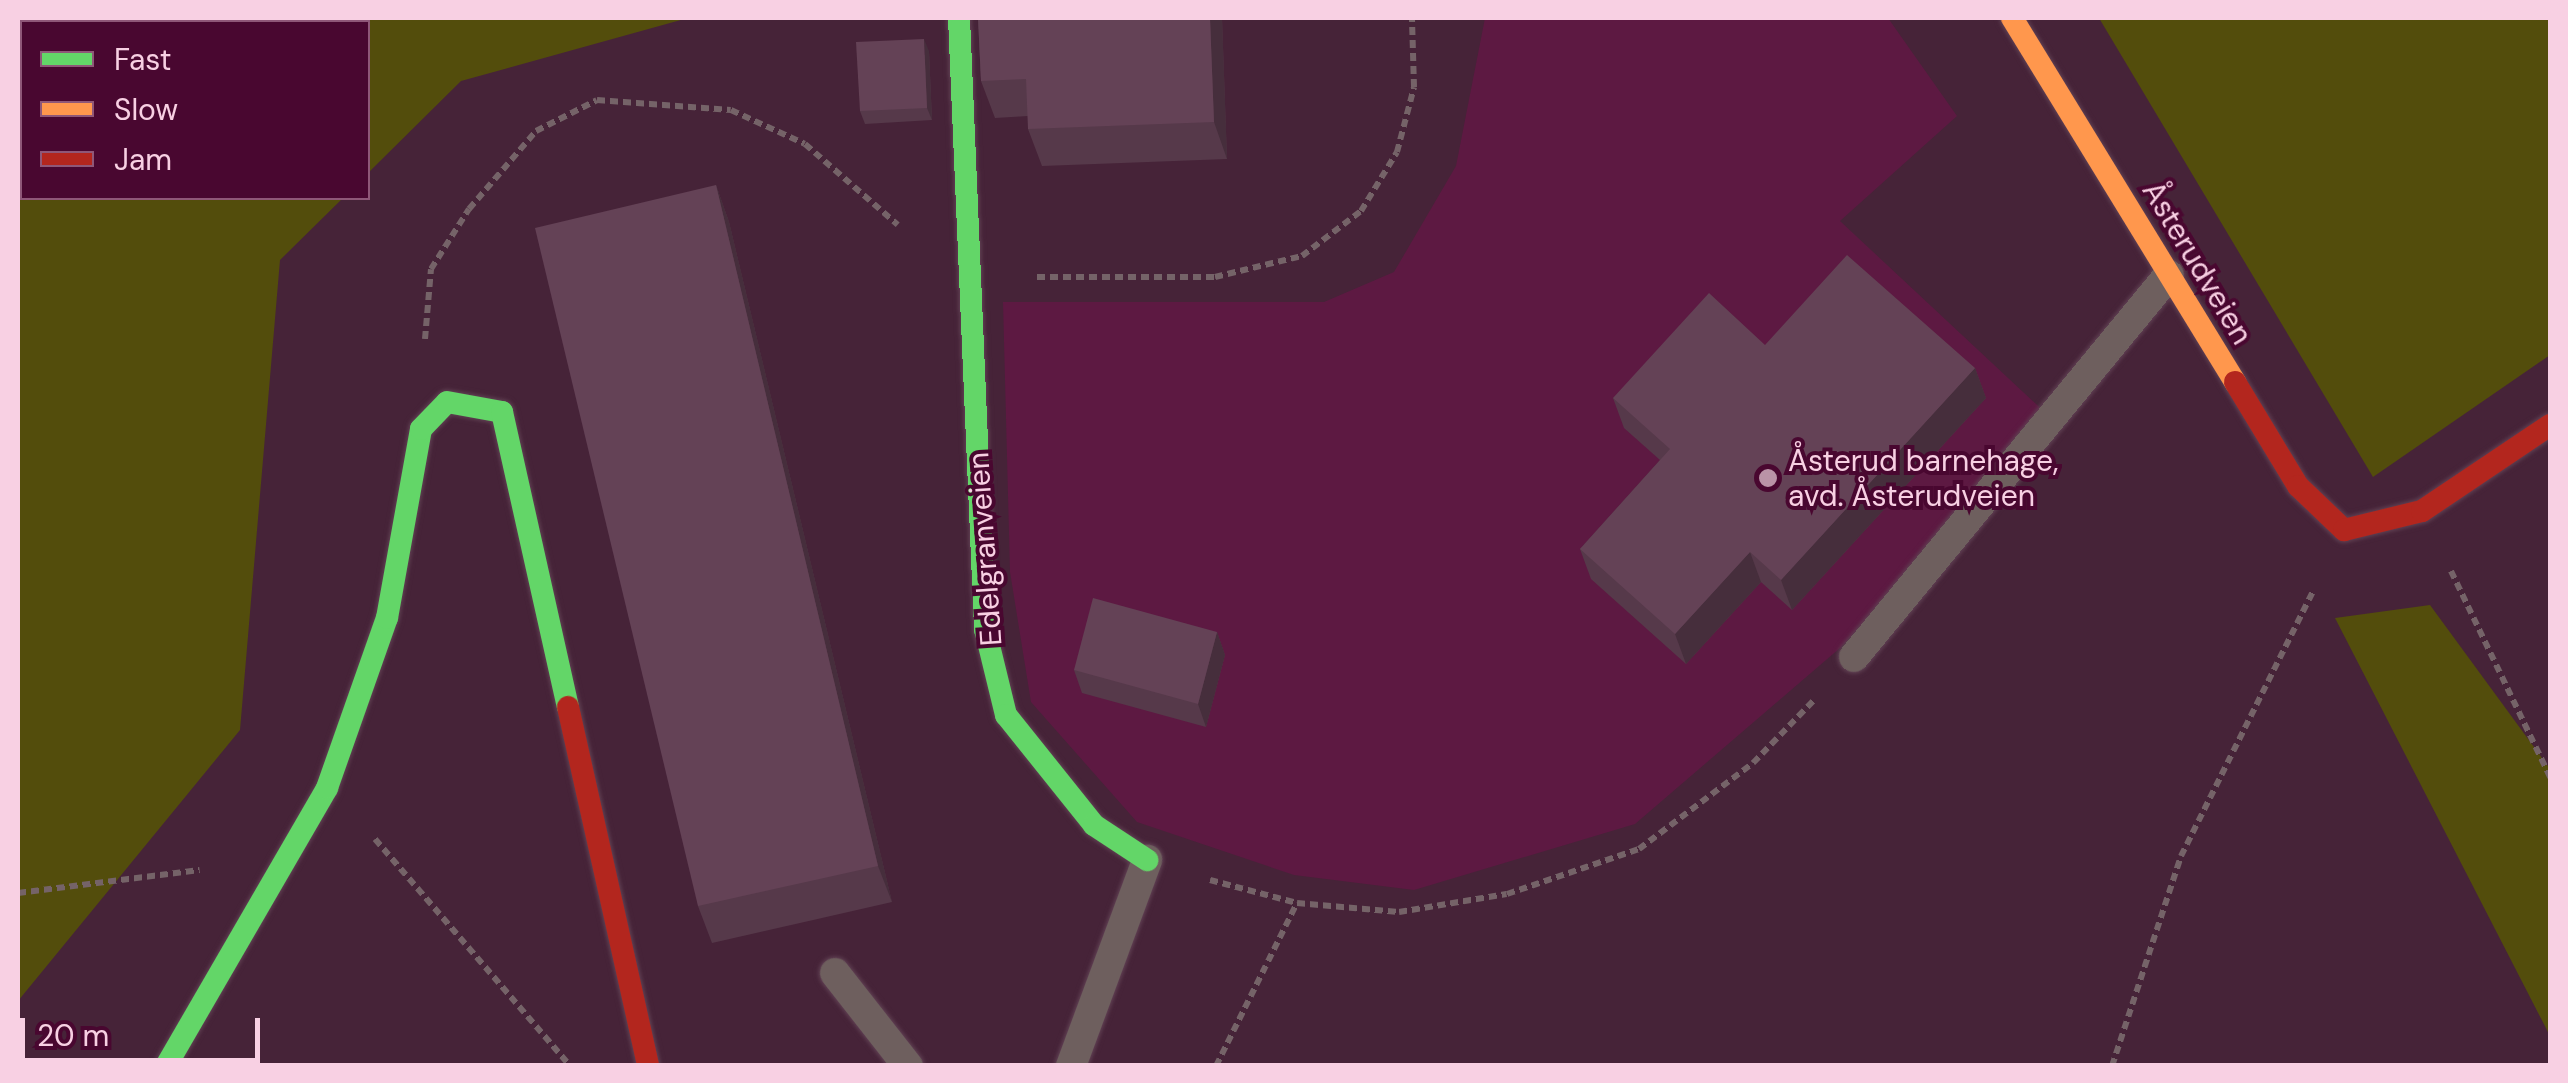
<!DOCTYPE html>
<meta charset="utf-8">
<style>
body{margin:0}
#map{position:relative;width:2568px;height:1083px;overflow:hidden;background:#462338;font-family:"DM Sans",sans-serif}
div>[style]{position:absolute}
.built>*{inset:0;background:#5d1942}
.green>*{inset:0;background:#534d0c}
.path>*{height:6px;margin-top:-3px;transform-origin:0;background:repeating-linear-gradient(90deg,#756368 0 8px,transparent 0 13px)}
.roads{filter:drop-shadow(0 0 2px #604153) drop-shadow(0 0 2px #604153)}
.lane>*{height:30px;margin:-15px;padding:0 15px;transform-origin:15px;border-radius:15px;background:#6e5f5e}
.fast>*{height:22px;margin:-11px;padding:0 11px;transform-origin:11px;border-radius:11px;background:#63d668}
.slow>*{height:22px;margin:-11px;padding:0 11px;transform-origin:11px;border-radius:11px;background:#ff974d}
.jam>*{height:22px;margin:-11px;padding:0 11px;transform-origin:11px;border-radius:11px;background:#b3261e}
.wall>*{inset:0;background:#56394a}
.shaded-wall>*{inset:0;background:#462e3c}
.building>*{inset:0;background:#644256}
.dots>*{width:28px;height:28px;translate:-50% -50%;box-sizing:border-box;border:5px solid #490730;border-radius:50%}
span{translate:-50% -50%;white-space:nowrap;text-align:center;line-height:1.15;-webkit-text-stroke:8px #490730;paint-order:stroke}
.street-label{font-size:30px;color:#f8d0e3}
.poi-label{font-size:30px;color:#f8d0e3}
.left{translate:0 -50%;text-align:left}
.frame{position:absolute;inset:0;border:20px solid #f8d0e3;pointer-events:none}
.legend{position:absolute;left:20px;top:20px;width:350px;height:180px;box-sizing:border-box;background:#490730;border:2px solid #8f5778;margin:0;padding:12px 18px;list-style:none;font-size:30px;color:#f8d0e3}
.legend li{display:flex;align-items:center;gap:20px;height:50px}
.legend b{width:50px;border:2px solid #8f5778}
.scale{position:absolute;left:20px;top:1018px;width:240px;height:45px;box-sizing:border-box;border:5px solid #f8d0e3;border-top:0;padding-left:12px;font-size:30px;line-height:35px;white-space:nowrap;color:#f8d0e3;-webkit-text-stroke:8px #490730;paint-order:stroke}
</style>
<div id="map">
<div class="built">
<div style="clip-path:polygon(1485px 18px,1888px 18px,1957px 116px,1840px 221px,2051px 418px,1840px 648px,1635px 824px,1414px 890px,1294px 875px,1137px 822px,1031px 702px,1010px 572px,1003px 302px,1324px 302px,1394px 272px,1456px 166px)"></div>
</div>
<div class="green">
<div style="clip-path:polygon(18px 18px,688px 18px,461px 81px,368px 173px,368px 22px,22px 22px,22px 198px,343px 198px,280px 260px,240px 730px,18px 1001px)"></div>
<div style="clip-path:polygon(2099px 18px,2550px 18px,2550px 355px,2373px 477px)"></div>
<div style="clip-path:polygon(2430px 605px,2550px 769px,2550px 1036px,2335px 618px)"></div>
</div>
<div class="path">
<div style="left:1037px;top:277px;width:178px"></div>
<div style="left:1215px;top:277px;width:89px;rotate:-13.6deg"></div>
<div style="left:1302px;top:256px;width:74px;rotate:-37.3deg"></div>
<div style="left:1361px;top:211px;width:69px;rotate:-58.6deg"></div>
<div style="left:1397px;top:152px;width:67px;rotate:-75.3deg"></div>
<div style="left:1414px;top:87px;width:69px;rotate:-91.7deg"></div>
<div style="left:425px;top:339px;width:70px;rotate:-85.1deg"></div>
<div style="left:431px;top:269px;width:71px;rotate:-57.7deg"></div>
<div style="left:469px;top:209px;width:103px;rotate:-49.3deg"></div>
<div style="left:536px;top:131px;width:68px;rotate:-26.9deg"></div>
<div style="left:597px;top:100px;width:134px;rotate:4.3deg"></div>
<div style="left:731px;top:110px;width:81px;rotate:24.7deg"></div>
<div style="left:805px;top:144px;width:123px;rotate:41.1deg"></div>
<div style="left:2451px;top:571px;width:229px;rotate:64.3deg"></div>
<div style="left:375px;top:839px;width:299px;rotate:49.3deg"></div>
<div style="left:1210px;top:880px;width:90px;rotate:14.8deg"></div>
<div style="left:1297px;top:903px;width:102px;rotate:5deg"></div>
<div style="left:1399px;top:912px;width:109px;rotate:-9.5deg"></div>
<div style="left:1507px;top:894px;width:139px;rotate:-18.8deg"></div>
<div style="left:1639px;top:849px;width:143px;rotate:-37deg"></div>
<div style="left:1753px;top:763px;width:89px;rotate:-45.9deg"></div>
<div style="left:18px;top:893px;width:183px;rotate:-7.2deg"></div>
<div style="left:1216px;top:1066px;width:182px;rotate:-63.6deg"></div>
<div style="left:2112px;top:1066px;width:221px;rotate:-71.8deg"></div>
<div style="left:2181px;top:856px;width:298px;rotate:-63.5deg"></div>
</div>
<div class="roads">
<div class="lane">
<div style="left:1854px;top:657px;width:495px;rotate:-50.5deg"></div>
<div style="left:835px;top:973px;width:118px;rotate:51.9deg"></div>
<div style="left:1071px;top:1066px;width:220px;rotate:-69.7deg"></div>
</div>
<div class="fast">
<div style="left:959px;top:18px;width:612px;rotate:87.56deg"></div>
<div style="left:985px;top:629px;width:89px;rotate:76.3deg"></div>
<div style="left:1006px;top:715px;width:141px;rotate:51.3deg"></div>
<div style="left:1094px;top:825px;width:64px;rotate:33.4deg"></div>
<div style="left:166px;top:1066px;width:321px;rotate:-59.9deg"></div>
<div style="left:327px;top:788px;width:180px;rotate:-70.6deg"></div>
<div style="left:387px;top:618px;width:192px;rotate:-79.8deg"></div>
<div style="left:421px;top:429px;width:37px;rotate:-46deg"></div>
<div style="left:447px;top:402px;width:56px;rotate:10.3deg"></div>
<div style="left:502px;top:412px;width:302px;rotate:77.4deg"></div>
</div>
<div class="slow">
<div style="left:2012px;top:18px;width:427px;rotate:58.5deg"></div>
</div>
<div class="jam">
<div style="left:2235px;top:382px;width:122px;rotate:58.8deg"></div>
<div style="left:2298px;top:486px;width:64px;rotate:43.7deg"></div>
<div style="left:2344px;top:530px;width:80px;rotate:-13.7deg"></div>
<div style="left:2422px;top:511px;width:154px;rotate:-33.9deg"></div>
<div style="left:568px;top:707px;width:368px;rotate:77.4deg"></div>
</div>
</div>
<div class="wall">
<div style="clip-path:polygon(978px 18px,1222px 18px,1227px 159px,1042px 166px,1028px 129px,1028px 116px,995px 118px,981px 81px)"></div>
<div style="clip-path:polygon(929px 51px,932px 120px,865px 124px,860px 111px)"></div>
<div style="clip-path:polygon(716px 185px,729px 222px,892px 902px,712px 943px,698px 906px)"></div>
<div style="clip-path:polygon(1765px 345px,1975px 368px,1986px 398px,1792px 610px,1761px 582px,1686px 664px,1591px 579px,1580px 549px,1660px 460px,1624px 428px,1613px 398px)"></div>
<div style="clip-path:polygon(1217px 632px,1225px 655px,1206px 727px,1082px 693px,1074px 670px)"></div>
</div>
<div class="shaded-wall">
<div style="clip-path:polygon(1210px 18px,1222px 18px,1227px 159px,1214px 122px)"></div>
<div style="clip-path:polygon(924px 39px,929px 51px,932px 120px,927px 108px)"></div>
<div style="clip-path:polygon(716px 185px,729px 222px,892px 902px,878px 866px)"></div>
<div style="clip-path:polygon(1975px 368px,1986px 398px,1792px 610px,1781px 580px)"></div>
<div style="clip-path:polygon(1750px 552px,1761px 582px,1686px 664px,1675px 634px)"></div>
<div style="clip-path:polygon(1217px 632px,1225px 655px,1206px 727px,1198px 704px)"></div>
</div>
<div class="building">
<div style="clip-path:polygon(978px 18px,1210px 18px,1214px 122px,1028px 129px,1026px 79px,981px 81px)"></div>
<div style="clip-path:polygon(924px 39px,927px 108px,860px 111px,856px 42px)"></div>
<div style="clip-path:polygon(716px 185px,878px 866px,698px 906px,535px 228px)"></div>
<div style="clip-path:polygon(1847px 255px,1975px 368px,1781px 580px,1750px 552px,1675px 634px,1580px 549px,1670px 449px,1613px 398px,1709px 293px,1765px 345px)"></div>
<div style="clip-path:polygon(1093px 598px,1217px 632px,1198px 704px,1074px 670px)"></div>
</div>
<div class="dots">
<div style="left:1768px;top:478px;background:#ba93a7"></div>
</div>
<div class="street-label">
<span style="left:2197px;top:263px;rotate:59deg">Åsterudveien</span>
<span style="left:985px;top:549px;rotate:-94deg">Edelgranveien</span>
</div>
<div class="poi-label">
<span class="left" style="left:1788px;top:478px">Åsterud barnehage,<br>avd. Åsterudveien</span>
</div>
<div class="frame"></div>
<ul class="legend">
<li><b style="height:12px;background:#63d668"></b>Fast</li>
<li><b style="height:12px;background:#ff974d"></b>Slow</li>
<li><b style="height:12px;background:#b3261e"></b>Jam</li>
</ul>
<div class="scale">20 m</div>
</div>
